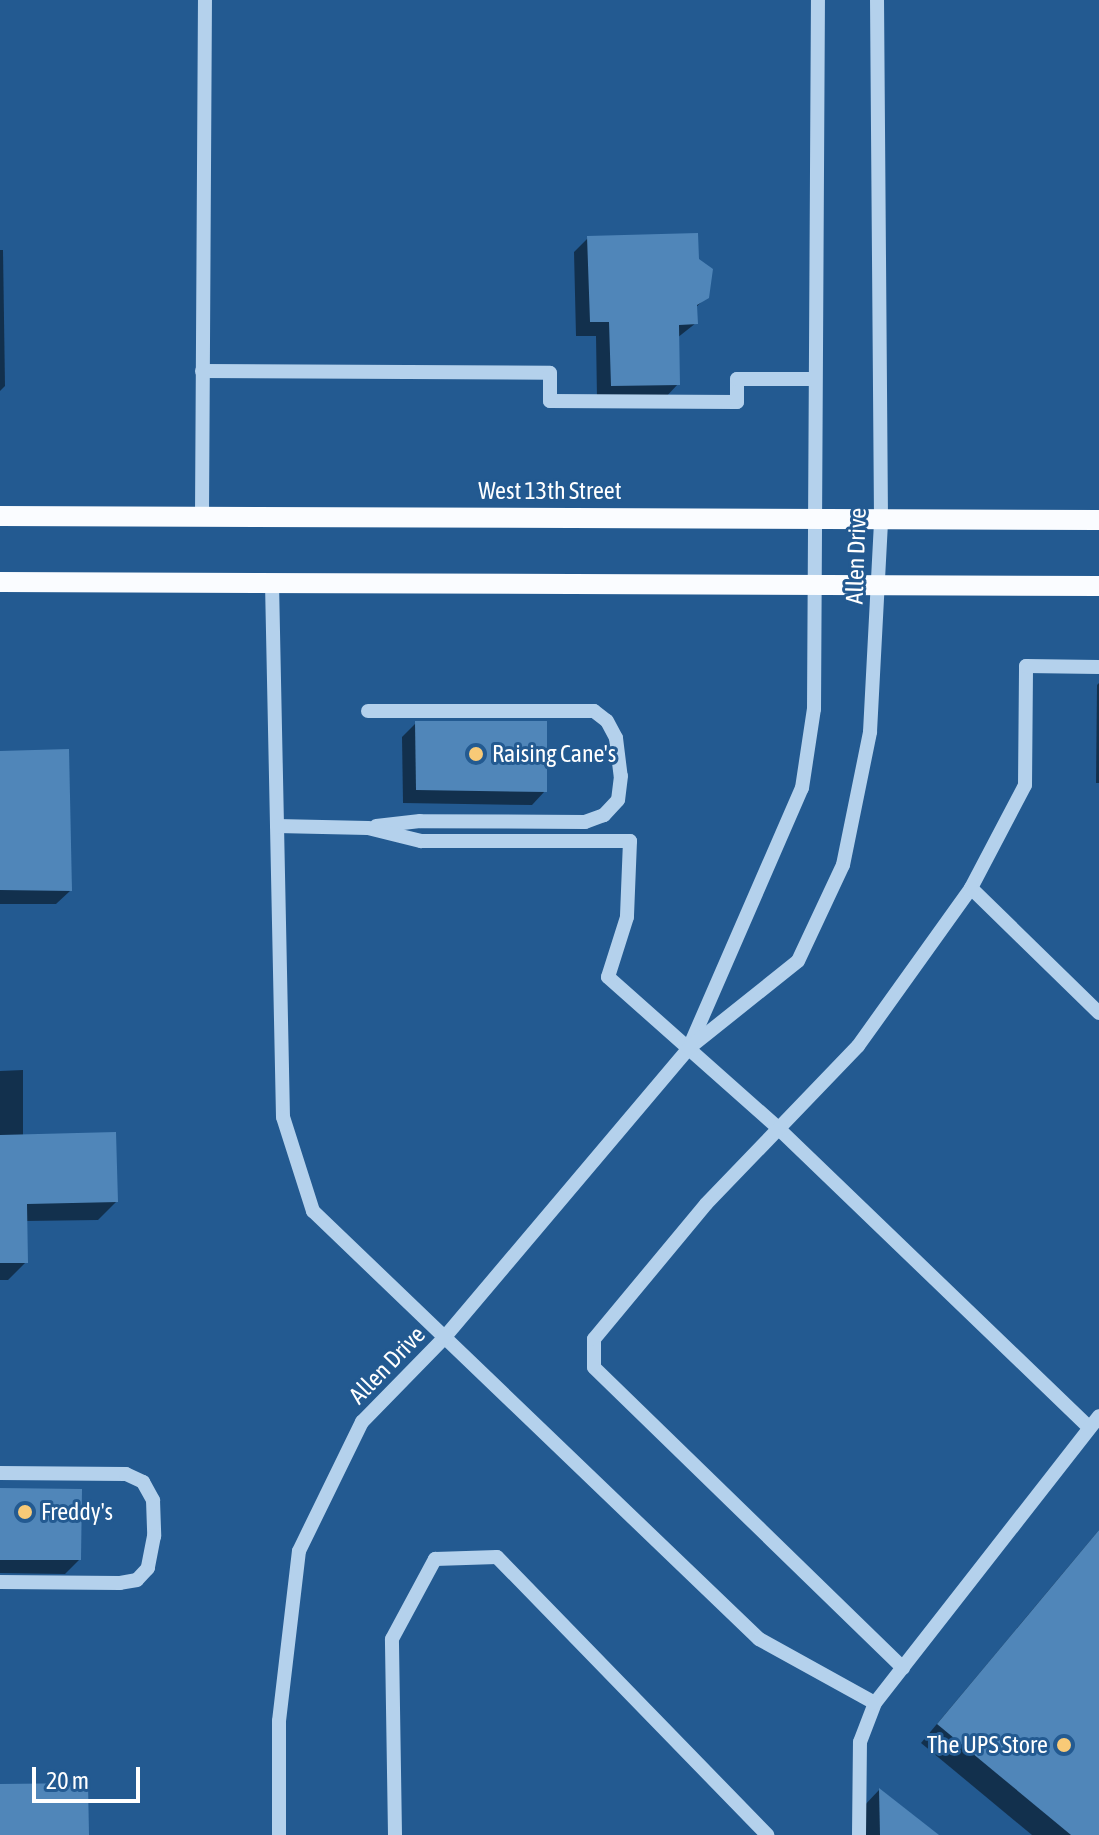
<!DOCTYPE html>
<style>
body{margin:0}
#map{position:relative;width:1099px;height:1835px;overflow:hidden;background:#235a91;font-family:"Asap Condensed",sans-serif}
div>[style]{position:absolute}
.shadow>*{inset:0;background:#0007}
.building>*{inset:0;background:#5086b9}
.minor>*{height:14px;margin:-7px;padding:0 7px;transform-origin:7px;border-radius:7px;background:#b4d1ec}
.major>*{height:20px;margin:-10px;padding:0 10px;transform-origin:10px;border-radius:10px;background:#fafcff}
.dots>*{width:22px;height:22px;translate:-50% -50%;box-sizing:border-box;border:4px solid #235a91;border-radius:50%}
span{translate:-50% -50%;white-space:nowrap;text-align:center;line-height:1.15;-webkit-text-stroke:6px #235a91;paint-order:stroke}
.street-label{font-size:24px;color:#fff}
.poi-label{font-size:24px;color:#fff}
.left{translate:0 -50%;text-align:left}
.right{translate:-100% -50%;text-align:right}
.scale{position:absolute;left:32px;top:1767px;width:108px;height:36px;box-sizing:border-box;border:4px solid #fff;border-top:0;padding-left:10px;font-size:24px;line-height:28px;white-space:nowrap;color:#fff;-webkit-text-stroke:6px #235a91;paint-order:stroke}
</style>
<div id="map">
<div class="shadow">
<div style="clip-path:polygon(588px 238px,697px 260px,707px 297px,695px 308px,696px 323px,677px 338px,678px 384px,665px 398px,597px 399px,596px 336px,576px 336px,574px 252px)"></div>
<div style="clip-path:polygon(0 250px,3px 250px,5px 386px,0 391px)"></div>
<div style="clip-path:polygon(1099px 683px,1099px 783px,1096px 783px,1097px 685px)"></div>
<div style="clip-path:polygon(416px 723px,545px 791px,532px 805px,403px 803px,402px 737px)"></div>
<div style="clip-path:polygon(0 753px,70px 891px,56px 904px,0 904px)"></div>
<div style="clip-path:polygon(23px 1070px,23px 1136px,116px 1202px,98px 1220px,25px 1221px,26px 1262px,8px 1280px,0 1280px,0 1071px)"></div>
<div style="clip-path:polygon(0 1490px,79px 1560px,65px 1574px,0 1573px)"></div>
<div style="clip-path:polygon(1099px 1530px,1099px 1835px,1032px 1835px,921px 1743px)"></div>
<div style="clip-path:polygon(879px 1790px,935px 1835px,862px 1835px,862px 1808px)"></div>
</div>
<div class="building">
<div style="clip-path:polygon(698px 233px,699px 259px,713px 269px,709px 298px,697px 305px,698px 324px,679px 325px,680px 385px,611px 386px,609px 322px,590px 322px,587px 236px)"></div>
<div style="clip-path:polygon(415px 721px,547px 721px,547px 792px,416px 790px)"></div>
<div style="clip-path:polygon(69px 749px,72px 891px,0 890px,0 751px)"></div>
<div style="clip-path:polygon(116px 1132px,118px 1202px,27px 1204px,28px 1263px,0 1263px,0 1135px)"></div>
<div style="clip-path:polygon(0 1488px,82px 1489px,81px 1560px,0 1560px)"></div>
<div style="clip-path:polygon(1099px 1530px,1099px 1835px,1071px 1835px,937px 1724px)"></div>
<div style="clip-path:polygon(88px 1783px,89px 1835px,0 1835px,0 1784px)"></div>
<div style="clip-path:polygon(879px 1788px,939px 1835px,880px 1835px)"></div>
</div>
<div class="minor">
<div style="left:202px;top:371px;width:348px;rotate:0.3deg"></div>
<div style="left:550px;top:373px;width:28px;rotate:90deg"></div>
<div style="left:550px;top:401px;width:187px;rotate:0.3deg"></div>
<div style="left:737px;top:402px;width:23px;rotate:-90deg"></div>
<div style="left:737px;top:379px;width:78px"></div>
<div style="left:202px;top:516px;width:516px;rotate:-89.67deg"></div>
<div style="left:272px;top:583px;width:534px;rotate:88.82deg"></div>
<div style="left:283px;top:1117px;width:99px;rotate:72.3deg"></div>
<div style="left:313px;top:1211px;width:618px;rotate:43.82deg"></div>
<div style="left:759px;top:1639px;width:132px;rotate:28.9deg"></div>
<div style="left:368px;top:711px;width:226px"></div>
<div style="left:594px;top:711px;width:16px;rotate:38deg"></div>
<div style="left:607px;top:721px;width:19px;rotate:62deg"></div>
<div style="left:616px;top:738px;width:38px;rotate:83deg"></div>
<div style="left:621px;top:776px;width:24px;rotate:97deg"></div>
<div style="left:618px;top:800px;width:21px;rotate:133deg"></div>
<div style="left:604px;top:815px;width:20px;rotate:160deg"></div>
<div style="left:585px;top:822px;width:165px;rotate:-179.7deg"></div>
<div style="left:420px;top:821px;width:44px;rotate:173.5deg"></div>
<div style="left:277px;top:826px;width:91px;rotate:1.3deg"></div>
<div style="left:368px;top:828px;width:55px;rotate:13.8deg"></div>
<div style="left:421px;top:841px;width:209px"></div>
<div style="left:630px;top:841px;width:76px;rotate:92.3deg"></div>
<div style="left:627px;top:917px;width:63px;rotate:107.6deg"></div>
<div style="left:608px;top:977px;width:229px;rotate:41.6deg"></div>
<div style="left:779px;top:1129px;width:431px;rotate:43.9deg"></div>
<div style="left:971px;top:888px;width:116px;rotate:-62.3deg"></div>
<div style="left:1025px;top:785px;width:119px;rotate:-89.5deg"></div>
<div style="left:1026px;top:666px;width:73px;rotate:0.8deg"></div>
<div style="left:691px;top:1043px;width:278px;rotate:-66.5deg"></div>
<div style="left:802px;top:788px;width:80px;rotate:-81.4deg"></div>
<div style="left:814px;top:709px;width:709px;rotate:-89.68deg"></div>
<div style="left:0;top:1473px;width:126px;rotate:0.5deg"></div>
<div style="left:126px;top:1474px;width:19px;rotate:25deg"></div>
<div style="left:143px;top:1482px;width:21px;rotate:61deg"></div>
<div style="left:153px;top:1500px;width:36px;rotate:88deg"></div>
<div style="left:154px;top:1536px;width:33px;rotate:101deg"></div>
<div style="left:148px;top:1568px;width:16px;rotate:133deg"></div>
<div style="left:137px;top:1580px;width:17px;rotate:170deg"></div>
<div style="left:120px;top:1583px;width:120px;rotate:-179.5deg"></div>
<div style="left:903px;top:1668px;width:431px;rotate:-135.8deg"></div>
<div style="left:594px;top:1367px;width:28px;rotate:-90deg"></div>
<div style="left:594px;top:1339px;width:175px;rotate:-50.3deg"></div>
<div style="left:706px;top:1204px;width:219px;rotate:-46.1deg"></div>
<div style="left:858px;top:1046px;width:194px;rotate:-54.4deg"></div>
<div style="left:971px;top:888px;width:179px;rotate:44.3deg"></div>
<div style="left:279px;top:1835px;width:114px;rotate:-90deg"></div>
<div style="left:279px;top:1721px;width:171px;rotate:-83.3deg"></div>
<div style="left:299px;top:1551px;width:144px;rotate:-64deg"></div>
<div style="left:362px;top:1422px;width:117px;rotate:-45.7deg"></div>
<div style="left:444px;top:1338px;width:380px;rotate:-49.8deg"></div>
<div style="left:689px;top:1048px;width:139px;rotate:-38.6deg"></div>
<div style="left:798px;top:961px;width:106px;rotate:-64.9deg"></div>
<div style="left:843px;top:865px;width:136px;rotate:-78.5deg"></div>
<div style="left:870px;top:732px;width:213px;rotate:-87deg"></div>
<div style="left:881px;top:519px;width:519px;rotate:-90.44deg"></div>
<div style="left:395px;top:1835px;width:196px;rotate:-90.9deg"></div>
<div style="left:392px;top:1639px;width:91px;rotate:-61.7deg"></div>
<div style="left:435px;top:1559px;width:62px;rotate:-1.8deg"></div>
<div style="left:497px;top:1557px;width:388px;rotate:45.8deg"></div>
<div style="left:859px;top:1835px;width:93px;rotate:-89.4deg"></div>
<div style="left:860px;top:1742px;width:42px;rotate:-69deg"></div>
<div style="left:875px;top:1703px;width:364px;rotate:-52deg"></div>
</div>
<div class="major">
<div style="left:0;top:516px;width:1099px;rotate:0.21deg"></div>
<div style="left:0;top:582px;width:1099px;rotate:0.21deg"></div>
</div>
<div class="dots">
<div style="left:476px;top:754px;background:#f8ca77"></div>
<div style="left:25px;top:1512px;background:#f8ca77"></div>
<div style="left:1064px;top:1745px;background:#f8ca77"></div>
</div>
<div class="street-label">
<span style="left:550px;top:491px">West 13th Street</span>
<span style="left:856px;top:556px;rotate:-88deg">Allen Drive</span>
<span style="left:387px;top:1365px;rotate:-46deg">Allen Drive</span>
</div>
<div class="poi-label">
<span class="left" style="left:492px;top:754px">Raising Cane's</span>
<span class="left" style="left:41px;top:1512px">Freddy's</span>
<span class="right" style="left:1048px;top:1745px">The UPS Store</span>
</div>
<div class="scale">20 m</div>
</div>
